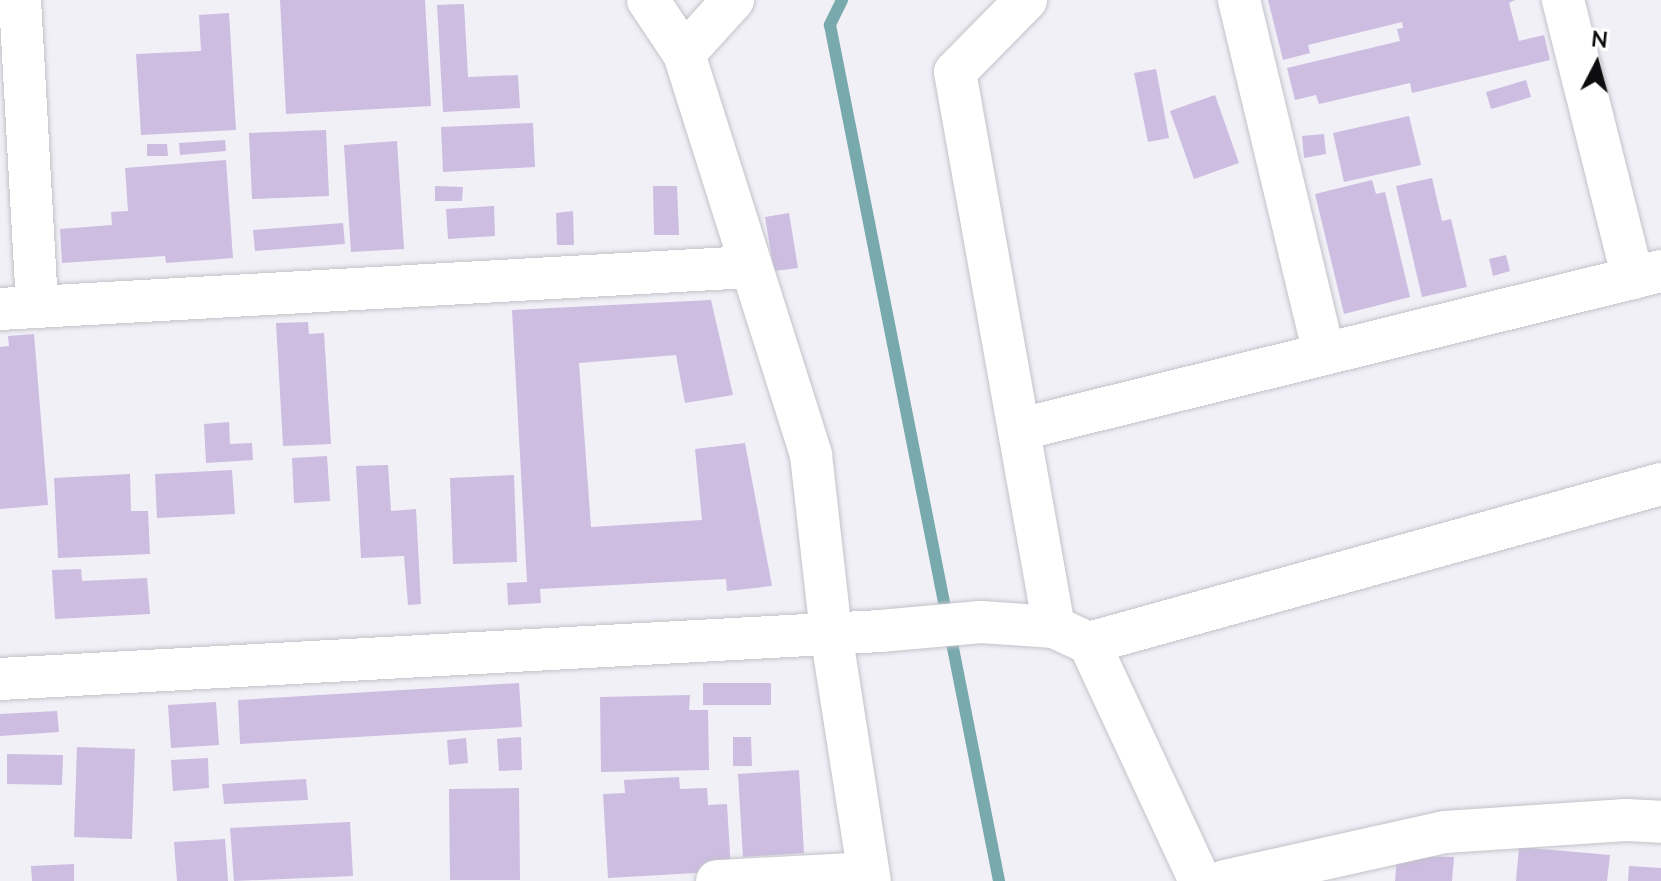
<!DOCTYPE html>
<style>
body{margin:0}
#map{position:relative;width:1661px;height:881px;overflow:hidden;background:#f1f0f7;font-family:"Nunito Sans",sans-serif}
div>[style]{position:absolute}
.stream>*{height:12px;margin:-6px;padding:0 6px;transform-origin:6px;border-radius:6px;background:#77a9ad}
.building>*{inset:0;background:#ccbde1}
.roads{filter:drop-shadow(0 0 2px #c3c2c9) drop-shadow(0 0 2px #c3c2c9)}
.street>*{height:42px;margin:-21px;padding:0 21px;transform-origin:21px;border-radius:21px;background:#fff}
span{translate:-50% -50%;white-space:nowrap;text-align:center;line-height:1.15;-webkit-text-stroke:6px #fff;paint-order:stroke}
.north{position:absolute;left:1557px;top:24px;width:80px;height:80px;-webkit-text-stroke:6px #fff;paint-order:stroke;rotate:6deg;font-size:22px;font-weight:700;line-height:32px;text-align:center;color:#0d0d0f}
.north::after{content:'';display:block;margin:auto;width:28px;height:36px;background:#0d0d0f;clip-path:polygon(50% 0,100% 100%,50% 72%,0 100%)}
</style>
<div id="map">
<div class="stream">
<div style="left:842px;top:0;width:28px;rotate:116deg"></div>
<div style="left:830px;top:25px;width:873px;rotate:78.83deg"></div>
</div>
<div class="building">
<div style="clip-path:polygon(280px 0,425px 0,431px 106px,286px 114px)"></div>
<div style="clip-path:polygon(1268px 0,1515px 0,1509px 3px,1519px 41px,1544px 35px,1550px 60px,1412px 93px,1410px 83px,1319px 104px,1316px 95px,1295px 100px,1287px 68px,1400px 41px,1397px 29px,1403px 28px,1402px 22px,1308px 45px,1310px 53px,1283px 60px)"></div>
<div style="clip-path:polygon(464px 4px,468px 77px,518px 75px,520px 108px,443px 112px,437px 5px)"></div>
<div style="clip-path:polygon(229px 13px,236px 130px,141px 135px,136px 54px,201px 51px,199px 15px)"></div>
<div style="clip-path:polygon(1156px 69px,1169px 138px,1148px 142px,1134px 73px)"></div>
<div style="clip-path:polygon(1526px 80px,1531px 97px,1491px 109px,1486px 92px)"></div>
<div style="clip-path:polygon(1215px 95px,1239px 163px,1194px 179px,1170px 111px)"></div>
<div style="clip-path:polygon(1409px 116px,1421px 165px,1344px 182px,1333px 133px)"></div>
<div style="clip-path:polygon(533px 123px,535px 167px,443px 172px,441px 127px)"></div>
<div style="clip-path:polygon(326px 130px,329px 196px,252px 199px,249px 133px)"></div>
<div style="clip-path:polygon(1324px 134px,1326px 154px,1304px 158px,1302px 136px)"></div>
<div style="clip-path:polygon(225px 140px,226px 151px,180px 155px,179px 143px)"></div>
<div style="clip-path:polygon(397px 141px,404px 249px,351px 252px,344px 145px)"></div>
<div style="clip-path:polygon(147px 144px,167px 144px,168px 156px,147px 156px)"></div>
<div style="clip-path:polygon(226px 160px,233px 258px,166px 263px,165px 256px,62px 263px,60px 229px,112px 225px,111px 212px,128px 211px,125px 168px)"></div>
<div style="clip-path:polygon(1432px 178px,1442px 221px,1451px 219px,1467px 287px,1422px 297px,1396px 186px)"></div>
<div style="clip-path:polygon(1372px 180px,1376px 194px,1385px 192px,1410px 297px,1344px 314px,1315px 194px)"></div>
<div style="clip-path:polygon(435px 186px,463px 187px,462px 201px,435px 201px)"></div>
<div style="clip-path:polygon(653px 186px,677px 186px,679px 235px,654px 235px)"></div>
<div style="clip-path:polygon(494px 206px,495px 236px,448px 239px,446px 209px)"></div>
<div style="clip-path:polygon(573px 211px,574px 245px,557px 245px,556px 213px)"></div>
<div style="clip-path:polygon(789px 213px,798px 268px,774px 271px,765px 217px)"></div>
<div style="clip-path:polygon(343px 223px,345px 244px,255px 251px,253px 230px)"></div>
<div style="clip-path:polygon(1506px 255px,1510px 271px,1493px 276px,1489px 259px)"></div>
<div style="clip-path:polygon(711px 300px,733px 395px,685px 403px,676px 355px,579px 363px,591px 527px,702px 520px,695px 449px,745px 443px,772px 586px,727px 591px,726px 579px,540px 589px,541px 603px,508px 605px,507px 583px,527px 582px,512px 310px)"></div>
<div style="clip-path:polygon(308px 322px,309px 334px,324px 333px,331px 444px,283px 446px,276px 323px)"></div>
<div style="clip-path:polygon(34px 334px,48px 505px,0 509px,0 347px,9px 346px,8px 336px)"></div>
<div style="clip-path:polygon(229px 422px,230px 444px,252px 443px,253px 460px,206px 463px,204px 424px)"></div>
<div style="clip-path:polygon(327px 456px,330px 501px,294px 503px,292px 458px)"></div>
<div style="clip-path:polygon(388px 465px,391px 511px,416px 509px,421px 604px,408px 605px,404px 556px,361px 558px,356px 466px)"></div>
<div style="clip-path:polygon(232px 470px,235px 514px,157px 518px,155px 474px)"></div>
<div style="clip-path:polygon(130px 474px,131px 511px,148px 511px,150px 554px,58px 558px,54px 478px)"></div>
<div style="clip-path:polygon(514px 475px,517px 562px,453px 564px,450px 478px)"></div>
<div style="clip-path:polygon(81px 569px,82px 581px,147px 578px,150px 614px,55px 619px,52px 570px)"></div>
<div style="clip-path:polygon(519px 683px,522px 727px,240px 744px,238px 700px)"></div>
<div style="clip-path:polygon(703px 683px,771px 683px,771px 705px,703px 705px)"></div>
<div style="clip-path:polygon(690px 695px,689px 710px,708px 710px,709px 770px,601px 772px,600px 697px)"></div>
<div style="clip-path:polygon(216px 702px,219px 745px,171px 748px,168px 705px)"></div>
<div style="clip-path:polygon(57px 711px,59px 732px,0 736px,0 714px)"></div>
<div style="clip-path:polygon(521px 737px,522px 770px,499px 771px,497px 739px)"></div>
<div style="clip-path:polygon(733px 737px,751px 737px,752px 766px,733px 766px)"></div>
<div style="clip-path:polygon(466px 738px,468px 763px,449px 765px,447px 740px)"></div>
<div style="clip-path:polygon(77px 747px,135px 749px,132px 839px,74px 837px)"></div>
<div style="clip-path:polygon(7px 754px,63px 755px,62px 785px,7px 784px)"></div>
<div style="clip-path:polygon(208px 758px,209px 788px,173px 791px,171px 760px)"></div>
<div style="clip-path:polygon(799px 770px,804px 853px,743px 857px,738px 774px)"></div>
<div style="clip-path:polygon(679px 777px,680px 789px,707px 788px,708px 805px,727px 804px,731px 871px,608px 878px,603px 794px,625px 793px,624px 780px)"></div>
<div style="clip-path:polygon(306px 779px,308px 800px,224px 804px,222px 784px)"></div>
<div style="clip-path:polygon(519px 788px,520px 880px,450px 880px,449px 789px)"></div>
<div style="clip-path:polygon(350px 822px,353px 876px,234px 881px,230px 828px)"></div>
<div style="clip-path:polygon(225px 839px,228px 881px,177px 881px,174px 842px)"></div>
<div style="clip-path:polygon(1519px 847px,1610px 855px,1607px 881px,1516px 881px)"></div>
<div style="clip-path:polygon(1397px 856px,1454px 857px,1452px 881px,1395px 881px)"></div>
<div style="clip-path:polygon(74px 864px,74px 881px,32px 881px,31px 866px)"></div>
<div style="clip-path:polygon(1629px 866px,1661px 868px,1661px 881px,1628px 881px)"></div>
</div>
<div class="roads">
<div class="street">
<div style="left:20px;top:0;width:307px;rotate:86.8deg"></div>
<div style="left:648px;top:0;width:65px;rotate:56.3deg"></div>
<div style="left:684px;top:54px;width:421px;rotate:72.4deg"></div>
<div style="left:811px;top:455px;width:179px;rotate:83.6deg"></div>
<div style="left:831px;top:633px;width:251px;rotate:81.1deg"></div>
<div style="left:1026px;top:0;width:101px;rotate:134.6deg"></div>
<div style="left:955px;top:72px;width:564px;rotate:79.89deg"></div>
<div style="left:1239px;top:0;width:364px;rotate:76.5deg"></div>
<div style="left:1563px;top:0;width:287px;rotate:75.9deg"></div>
<div style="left:684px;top:54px;width:73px;rotate:-47.8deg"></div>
<div style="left:0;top:309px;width:751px;rotate:-3.21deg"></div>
<div style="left:1021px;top:429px;width:659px;rotate:-13.87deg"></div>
<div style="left:1089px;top:643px;width:594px;rotate:-15.53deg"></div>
<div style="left:0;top:679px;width:881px;rotate:-3.12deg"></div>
<div style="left:880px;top:631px;width:101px;rotate:-5.1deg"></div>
<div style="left:981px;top:622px;width:73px;rotate:3.9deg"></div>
<div style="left:1054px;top:627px;width:38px;rotate:25deg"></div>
<div style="left:1089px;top:643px;width:263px;rotate:65deg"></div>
<div style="left:717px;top:881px;width:151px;rotate:-3deg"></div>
<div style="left:1225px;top:881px;width:225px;rotate:-12.6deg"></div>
<div style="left:1445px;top:832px;width:181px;rotate:-3.8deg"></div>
<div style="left:1626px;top:820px;width:35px;rotate:3deg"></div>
</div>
</div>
<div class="north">N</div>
</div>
